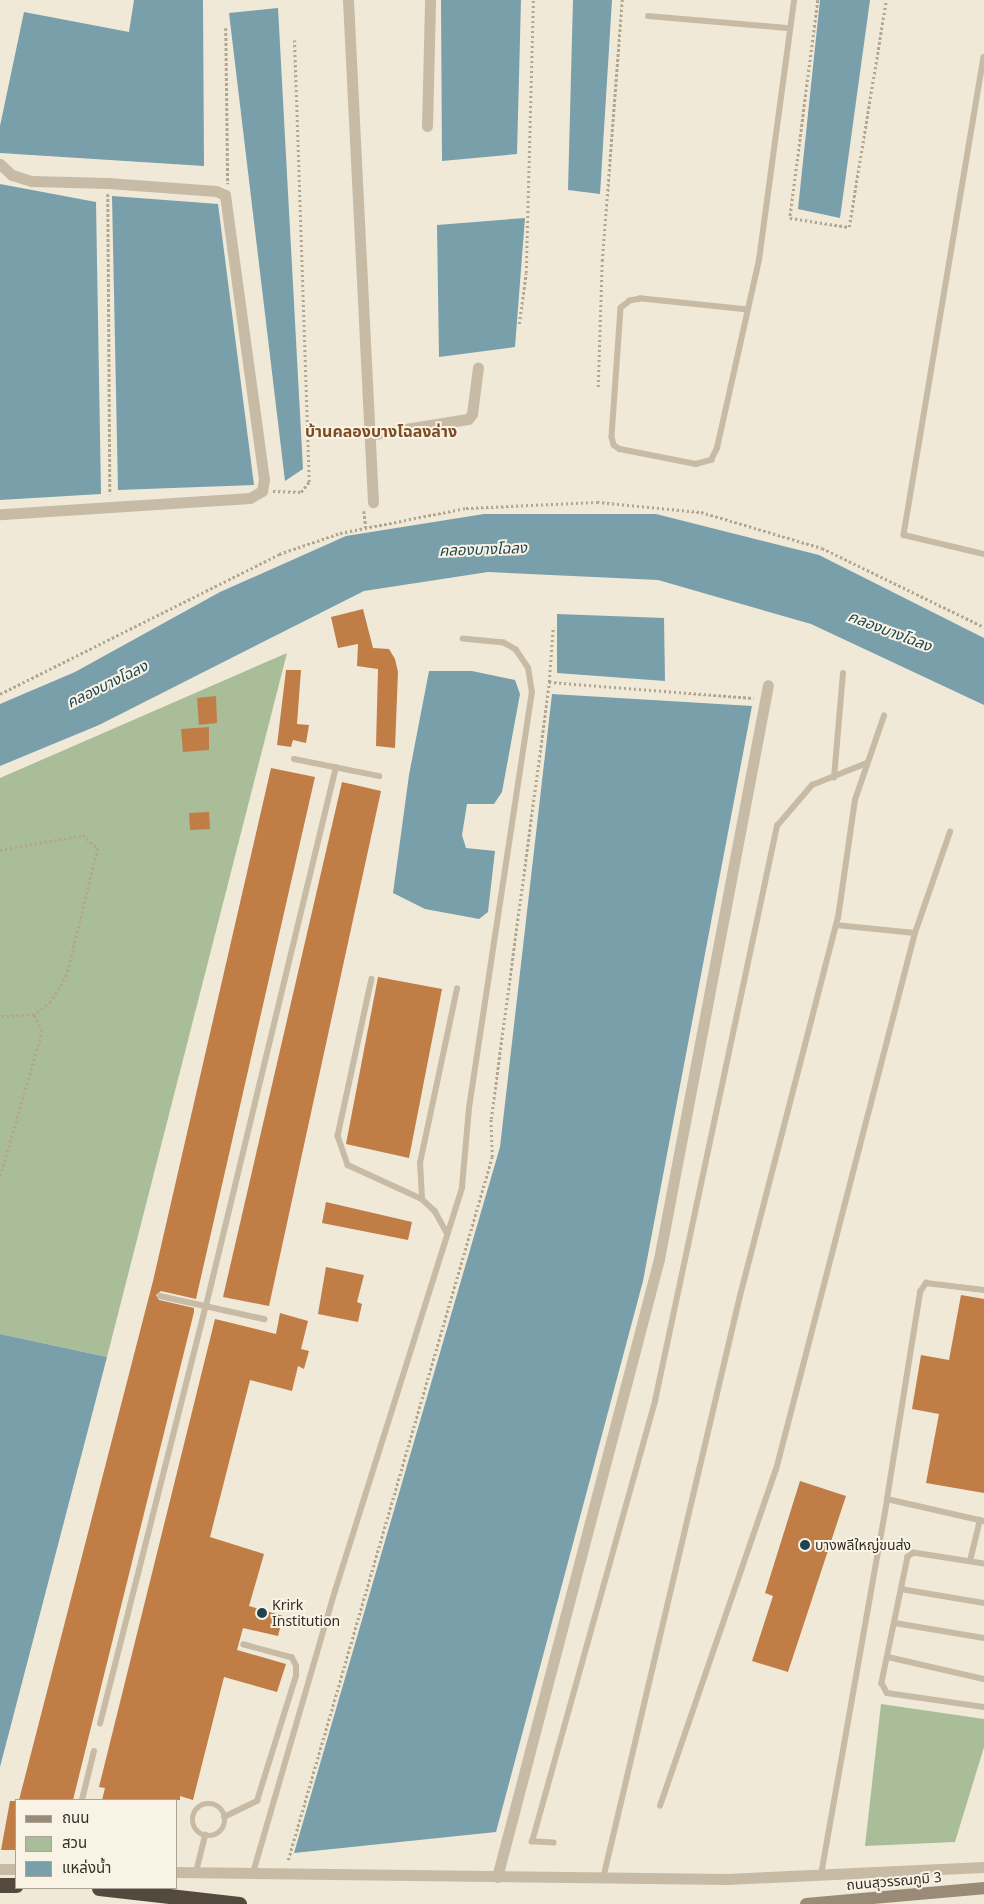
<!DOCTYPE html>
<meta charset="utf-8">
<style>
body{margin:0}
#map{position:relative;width:984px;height:1904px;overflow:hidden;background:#f0e9d8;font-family:"Noto Sans","Noto Sans Thai",sans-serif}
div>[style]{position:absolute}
.green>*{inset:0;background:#aabd99}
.water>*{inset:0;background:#799fab}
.building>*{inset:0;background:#c07d46}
.path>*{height:2.5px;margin-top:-1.25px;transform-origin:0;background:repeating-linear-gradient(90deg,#b2a68f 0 2.5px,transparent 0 5px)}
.service>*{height:5.5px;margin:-2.75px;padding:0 2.75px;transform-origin:2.75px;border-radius:2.75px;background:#c7bba5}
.service>.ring{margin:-2.75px;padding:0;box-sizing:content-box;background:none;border:5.5px solid #c7bba5;border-radius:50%}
.minor>*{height:11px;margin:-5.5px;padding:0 5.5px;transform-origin:5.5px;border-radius:5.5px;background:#c7bba5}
.secondary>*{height:12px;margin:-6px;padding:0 6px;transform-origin:6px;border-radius:6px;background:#9a8b77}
.motorway>*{height:15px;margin:-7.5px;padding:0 7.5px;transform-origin:7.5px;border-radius:7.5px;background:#53493d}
.dots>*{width:14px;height:14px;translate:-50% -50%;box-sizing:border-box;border:2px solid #f8f3e4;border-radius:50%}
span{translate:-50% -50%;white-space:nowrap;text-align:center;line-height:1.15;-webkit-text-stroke:4px #f8f3e4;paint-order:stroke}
.poi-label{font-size:14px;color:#332d26}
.left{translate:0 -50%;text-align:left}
.street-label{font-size:14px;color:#332d26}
.water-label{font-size:15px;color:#1e4452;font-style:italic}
.quarter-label{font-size:16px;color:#7e4b23;font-weight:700}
.legend{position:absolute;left:15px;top:1799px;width:162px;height:90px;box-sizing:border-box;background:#f8f3e4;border:1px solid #a9a498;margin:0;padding:6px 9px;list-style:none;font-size:15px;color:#332d26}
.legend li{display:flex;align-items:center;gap:10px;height:25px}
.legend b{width:25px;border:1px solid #a9a498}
</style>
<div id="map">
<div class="green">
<div style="clip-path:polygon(287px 653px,107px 1357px,0 1334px,0 778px)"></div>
<div style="clip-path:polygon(881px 1704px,984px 1719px,984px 1747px,955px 1842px,865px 1846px)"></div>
</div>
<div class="water">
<div style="clip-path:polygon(134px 0,203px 0,204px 166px,0 153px,0 126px,24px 12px,129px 32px)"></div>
<div style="clip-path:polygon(441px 0,521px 0,517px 154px,442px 161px)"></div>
<div style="clip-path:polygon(573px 0,612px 0,600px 194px,568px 190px)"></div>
<div style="clip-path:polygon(820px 0,870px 0,840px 218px,798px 209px)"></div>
<div style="clip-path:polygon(278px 8px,303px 469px,285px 481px,229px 13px)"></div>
<div style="clip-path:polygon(0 184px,96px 202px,101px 494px,0 500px)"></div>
<div style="clip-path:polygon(112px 196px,218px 204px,254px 485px,118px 490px)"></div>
<div style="clip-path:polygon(525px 218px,515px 347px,439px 357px,437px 225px)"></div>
<div style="clip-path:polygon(484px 514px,656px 514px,819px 555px,984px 638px,984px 705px,811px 624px,658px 580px,488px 572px,364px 591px,99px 725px,0 766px,0 704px,75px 672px,220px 592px,346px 536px)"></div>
<div style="clip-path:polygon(557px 614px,664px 618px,665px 681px,557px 673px)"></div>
<div style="clip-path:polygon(429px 671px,472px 671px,515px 680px,520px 694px,502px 792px,494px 804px,467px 804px,462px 835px,466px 848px,495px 851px,488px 912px,479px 919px,425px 909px,393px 893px,409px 775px)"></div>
<div style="clip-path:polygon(552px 694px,752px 706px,643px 1281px,496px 1832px,294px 1853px,500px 1147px)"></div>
<div style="clip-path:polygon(0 1334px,107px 1357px,0 1767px)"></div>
</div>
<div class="building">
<div style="clip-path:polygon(363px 609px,373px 648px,389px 649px,395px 659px,398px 672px,395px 748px,376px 746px,378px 669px,357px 666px,358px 644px,338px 648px,331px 617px)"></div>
<div style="clip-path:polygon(286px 670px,301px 670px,297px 724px,309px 725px,306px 743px,293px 740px,291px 747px,277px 745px)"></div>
<div style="clip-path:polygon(216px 696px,217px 723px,199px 725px,197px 698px)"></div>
<div style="clip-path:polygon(209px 727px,209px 750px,183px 752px,181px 729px)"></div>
<div style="clip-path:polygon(271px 768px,315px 777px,196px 1299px,161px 1291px,156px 1295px,159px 1300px,194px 1308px,194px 1312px,73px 1800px,19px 1800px,153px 1281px)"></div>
<div style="clip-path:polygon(342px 782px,381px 791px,269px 1306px,223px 1297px)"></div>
<div style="clip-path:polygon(209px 812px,210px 829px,190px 830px,189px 813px)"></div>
<div style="clip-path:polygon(378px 977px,442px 989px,409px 1158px,346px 1144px)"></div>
<div style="clip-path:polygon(326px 1202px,412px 1222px,408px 1240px,322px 1223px)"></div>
<div style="clip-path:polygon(326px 1267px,364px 1275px,357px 1302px,362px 1304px,358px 1322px,318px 1314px)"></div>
<div style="clip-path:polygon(961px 1295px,984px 1299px,984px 1493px,926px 1483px,939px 1414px,912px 1409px,921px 1355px,949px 1360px)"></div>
<div style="clip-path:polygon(280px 1313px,308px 1321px,301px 1349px,309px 1351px,304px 1369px,298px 1366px,292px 1391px,250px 1380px,210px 1537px,264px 1554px,249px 1606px,283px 1616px,278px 1636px,243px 1628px,237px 1650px,286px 1664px,277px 1692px,224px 1677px,193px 1800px,180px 1796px,180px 1800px,102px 1800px,105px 1788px,99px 1787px,215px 1319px,276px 1334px)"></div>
<div style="clip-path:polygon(800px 1481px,846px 1496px,788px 1672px,752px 1661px,773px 1596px,765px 1593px)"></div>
<div style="clip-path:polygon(10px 1801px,16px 1801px,16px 1850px,1px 1850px)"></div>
</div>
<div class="path">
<div style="left:818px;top:0;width:220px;rotate:97.3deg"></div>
<div style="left:790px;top:218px;width:60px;rotate:8.7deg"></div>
<div style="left:849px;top:227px;width:230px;rotate:-80.7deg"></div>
<div style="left:226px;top:28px;width:156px;rotate:89.3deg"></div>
<div style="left:108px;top:194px;width:300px;rotate:89.6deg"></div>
<div style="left:519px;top:324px;width:51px;rotate:-82.2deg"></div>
<div style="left:526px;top:273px;width:273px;rotate:-88.5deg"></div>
<div style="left:598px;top:387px;width:126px;rotate:-88.2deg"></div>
<div style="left:602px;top:261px;width:262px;rotate:-85.6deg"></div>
<div style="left:273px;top:491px;width:28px;rotate:2deg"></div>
<div style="left:301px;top:492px;width:13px;rotate:-51deg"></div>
<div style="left:309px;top:482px;width:442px;rotate:-91.9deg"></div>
<div style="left:364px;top:511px;width:16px;rotate:83deg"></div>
<div style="left:549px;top:682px;width:55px;rotate:-85.8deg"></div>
<div style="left:0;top:694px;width:312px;rotate:-26.6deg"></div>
<div style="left:279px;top:554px;width:65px;rotate:-19deg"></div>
<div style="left:340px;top:533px;width:128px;rotate:-11.2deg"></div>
<div style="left:466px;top:508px;width:131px;rotate:-2.6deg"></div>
<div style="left:597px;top:502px;width:104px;rotate:5.5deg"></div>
<div style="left:701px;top:512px;width:126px;rotate:16.6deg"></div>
<div style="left:822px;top:548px;width:180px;rotate:26deg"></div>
<div style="left:0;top:850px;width:84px;rotate:-10.2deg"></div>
<div style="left:83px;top:835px;width:20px;rotate:41deg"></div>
<div style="left:98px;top:848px;width:131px;rotate:103.7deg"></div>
<div style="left:67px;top:975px;width:31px;rotate:121deg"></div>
<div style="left:51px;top:1002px;width:21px;rotate:143deg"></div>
<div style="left:34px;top:1015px;width:34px;rotate:177deg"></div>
<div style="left:0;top:1176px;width:151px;rotate:-73.8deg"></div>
<div style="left:42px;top:1031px;width:18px;rotate:-117deg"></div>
<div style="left:288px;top:1860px;width:732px;rotate:-73.82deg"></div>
<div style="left:492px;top:1157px;width:38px;rotate:-92deg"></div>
<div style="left:491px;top:1119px;width:441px;rotate:-82.4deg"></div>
<div style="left:549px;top:682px;width:205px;rotate:4.5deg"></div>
</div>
<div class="service">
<div style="left:648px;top:16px;width:142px;rotate:4.9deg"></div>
<div style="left:984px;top:57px;width:485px;rotate:99.5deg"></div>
<div style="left:904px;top:535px;width:82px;rotate:13.4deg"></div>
<div style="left:748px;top:310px;width:108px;rotate:-174.1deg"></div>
<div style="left:641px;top:299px;width:11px;rotate:170deg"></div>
<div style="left:630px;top:301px;width:11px;rotate:142deg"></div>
<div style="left:621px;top:308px;width:129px;rotate:94deg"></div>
<div style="left:612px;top:437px;width:8px;rotate:76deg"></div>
<div style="left:614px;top:445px;width:7px;rotate:34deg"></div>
<div style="left:620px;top:449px;width:77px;rotate:11.2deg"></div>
<div style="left:696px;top:464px;width:16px;rotate:-15deg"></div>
<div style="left:711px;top:460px;width:13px;rotate:-63deg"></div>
<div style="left:717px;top:448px;width:193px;rotate:-77.4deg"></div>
<div style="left:759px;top:260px;width:262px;rotate:-82.3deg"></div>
<div style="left:294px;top:759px;width:87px;rotate:11.3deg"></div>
<div style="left:834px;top:778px;width:105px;rotate:-85.1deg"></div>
<div style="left:836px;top:925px;width:79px;rotate:5.8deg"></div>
<div style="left:372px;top:979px;width:161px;rotate:102.2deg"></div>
<div style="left:338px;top:1136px;width:31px;rotate:71deg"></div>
<div style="left:348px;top:1165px;width:81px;rotate:24.7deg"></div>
<div style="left:422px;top:1199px;width:18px;rotate:43deg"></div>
<div style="left:435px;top:1211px;width:23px;rotate:61deg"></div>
<div style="left:422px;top:1199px;width:36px;rotate:-93deg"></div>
<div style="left:420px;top:1163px;width:178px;rotate:-78deg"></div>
<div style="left:160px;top:1296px;width:107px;rotate:12.5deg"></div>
<div style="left:887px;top:1499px;width:210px;rotate:-80.9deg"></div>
<div style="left:920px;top:1292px;width:11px;rotate:-56deg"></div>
<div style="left:926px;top:1283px;width:58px;rotate:6.9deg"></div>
<div style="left:970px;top:1561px;width:42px;rotate:-76.3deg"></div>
<div style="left:984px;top:1564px;width:71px;rotate:-171.1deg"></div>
<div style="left:914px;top:1553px;width:7px;rotate:146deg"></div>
<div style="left:908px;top:1557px;width:129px;rotate:101.7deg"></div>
<div style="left:882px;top:1683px;width:11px;rotate:63deg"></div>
<div style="left:887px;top:1693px;width:98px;rotate:8.2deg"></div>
<div style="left:901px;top:1589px;width:84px;rotate:9.6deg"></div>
<div style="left:895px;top:1623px;width:90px;rotate:9.6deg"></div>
<div style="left:888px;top:1657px;width:98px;rotate:12.9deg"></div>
<div style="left:100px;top:1724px;width:431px;rotate:-75.8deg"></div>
<div style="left:206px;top:1306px;width:554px;rotate:-76.44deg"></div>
<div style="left:82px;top:1800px;width:50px;rotate:-76.2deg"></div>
<div class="ring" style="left:193px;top:1804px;width:26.5px;height:26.5px"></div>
<div style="left:660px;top:1806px;width:355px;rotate:-71deg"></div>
<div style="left:776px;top:1470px;width:555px;rotate:-75.49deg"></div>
<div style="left:915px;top:933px;width:107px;rotate:-70.9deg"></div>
<div style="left:224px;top:1817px;width:37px;rotate:-26deg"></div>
<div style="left:257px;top:1801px;width:131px;rotate:-72.7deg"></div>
<div style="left:296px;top:1676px;width:10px;rotate:-90deg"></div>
<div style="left:296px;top:1666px;width:9px;rotate:-117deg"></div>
<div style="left:292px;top:1658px;width:50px;rotate:-164.8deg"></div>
<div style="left:554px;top:1843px;width:22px;rotate:-177deg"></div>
<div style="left:532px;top:1842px;width:458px;rotate:-74.4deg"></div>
<div style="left:655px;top:1401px;width:588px;rotate:-78.02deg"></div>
<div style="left:777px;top:826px;width:54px;rotate:-49.5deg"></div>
<div style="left:812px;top:785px;width:59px;rotate:-21.8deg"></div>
<div style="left:196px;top:1872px;width:38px;rotate:-76deg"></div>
<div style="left:253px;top:1873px;width:294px;rotate:-73.8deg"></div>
<div style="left:335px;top:1591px;width:423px;rotate:-72.5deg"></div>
<div style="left:462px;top:1187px;width:79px;rotate:-84.9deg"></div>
<div style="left:469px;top:1108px;width:420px;rotate:-81.4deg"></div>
<div style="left:532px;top:693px;width:25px;rotate:-99deg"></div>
<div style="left:528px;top:668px;width:22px;rotate:-124deg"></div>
<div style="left:516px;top:650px;width:14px;rotate:-150deg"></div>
<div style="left:504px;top:643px;width:41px;rotate:-174.4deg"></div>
<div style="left:821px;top:1875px;width:382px;rotate:-80deg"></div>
<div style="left:887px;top:1499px;width:99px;rotate:12.8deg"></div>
<div style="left:603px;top:1879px;width:599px;rotate:-76.78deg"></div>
<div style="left:740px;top:1296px;width:390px;rotate:-75.5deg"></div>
<div style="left:838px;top:918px;width:119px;rotate:-81.8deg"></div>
<div style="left:855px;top:800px;width:89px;rotate:-71deg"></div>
</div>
<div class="minor">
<div style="left:348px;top:0;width:503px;rotate:87.15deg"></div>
<div style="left:427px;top:126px;width:126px;rotate:-88.6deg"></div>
<div style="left:0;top:164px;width:16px;rotate:43deg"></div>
<div style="left:12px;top:175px;width:21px;rotate:17deg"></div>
<div style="left:32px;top:181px;width:76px;rotate:1.5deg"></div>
<div style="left:108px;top:183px;width:108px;rotate:4.2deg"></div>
<div style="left:216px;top:191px;width:10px;rotate:24deg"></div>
<div style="left:225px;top:195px;width:287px;rotate:82.2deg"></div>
<div style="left:264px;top:479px;width:12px;rotate:99deg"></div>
<div style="left:262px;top:491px;width:14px;rotate:150deg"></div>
<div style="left:250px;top:498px;width:251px;rotate:176.3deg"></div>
<div style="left:368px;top:435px;width:101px;rotate:-9.1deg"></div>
<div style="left:468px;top:419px;width:6px;rotate:-51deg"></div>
<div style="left:472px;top:414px;width:47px;rotate:-82.7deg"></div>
<div style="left:0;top:1869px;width:16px"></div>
<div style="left:176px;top:1872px;width:551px;rotate:0.73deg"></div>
<div style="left:727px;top:1879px;width:257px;rotate:-2.7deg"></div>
<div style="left:497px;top:1877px;width:639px;rotate:-75.31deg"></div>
<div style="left:659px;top:1259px;width:584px;rotate:-79.25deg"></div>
</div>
<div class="secondary">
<div style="left:806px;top:1904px;width:179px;rotate:-5.1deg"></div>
</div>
<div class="motorway">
<div style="left:0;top:1885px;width:16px"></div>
<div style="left:99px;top:1888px;width:141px;rotate:6.5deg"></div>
</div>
<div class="dots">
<div style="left:805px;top:1545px;background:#1e4452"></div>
<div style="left:262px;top:1613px;background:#1e4452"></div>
</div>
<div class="poi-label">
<span class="left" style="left:815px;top:1545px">บางพลีใหญ่ขนส่ง</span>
<span class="left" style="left:272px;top:1613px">Krirk<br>Institution</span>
</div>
<div class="street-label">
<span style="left:894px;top:1881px;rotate:-5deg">ถนนสุวรรณภูมิ 3</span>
</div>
<div class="water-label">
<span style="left:483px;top:549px;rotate:-2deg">คลองบางโฉลง</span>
<span style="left:890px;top:631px;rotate:21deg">คลองบางโฉลง</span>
<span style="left:107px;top:684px;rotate:-26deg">คลองบางโฉลง</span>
</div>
<div class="quarter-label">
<span style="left:381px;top:431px">บ้านคลองบางโฉลงล่าง</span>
</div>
<ul class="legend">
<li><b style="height:6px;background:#9a8b77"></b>ถนน</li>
<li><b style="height:14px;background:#aabd99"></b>สวน</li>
<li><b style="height:14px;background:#799fab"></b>แหล่งน้ำ</li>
</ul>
</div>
